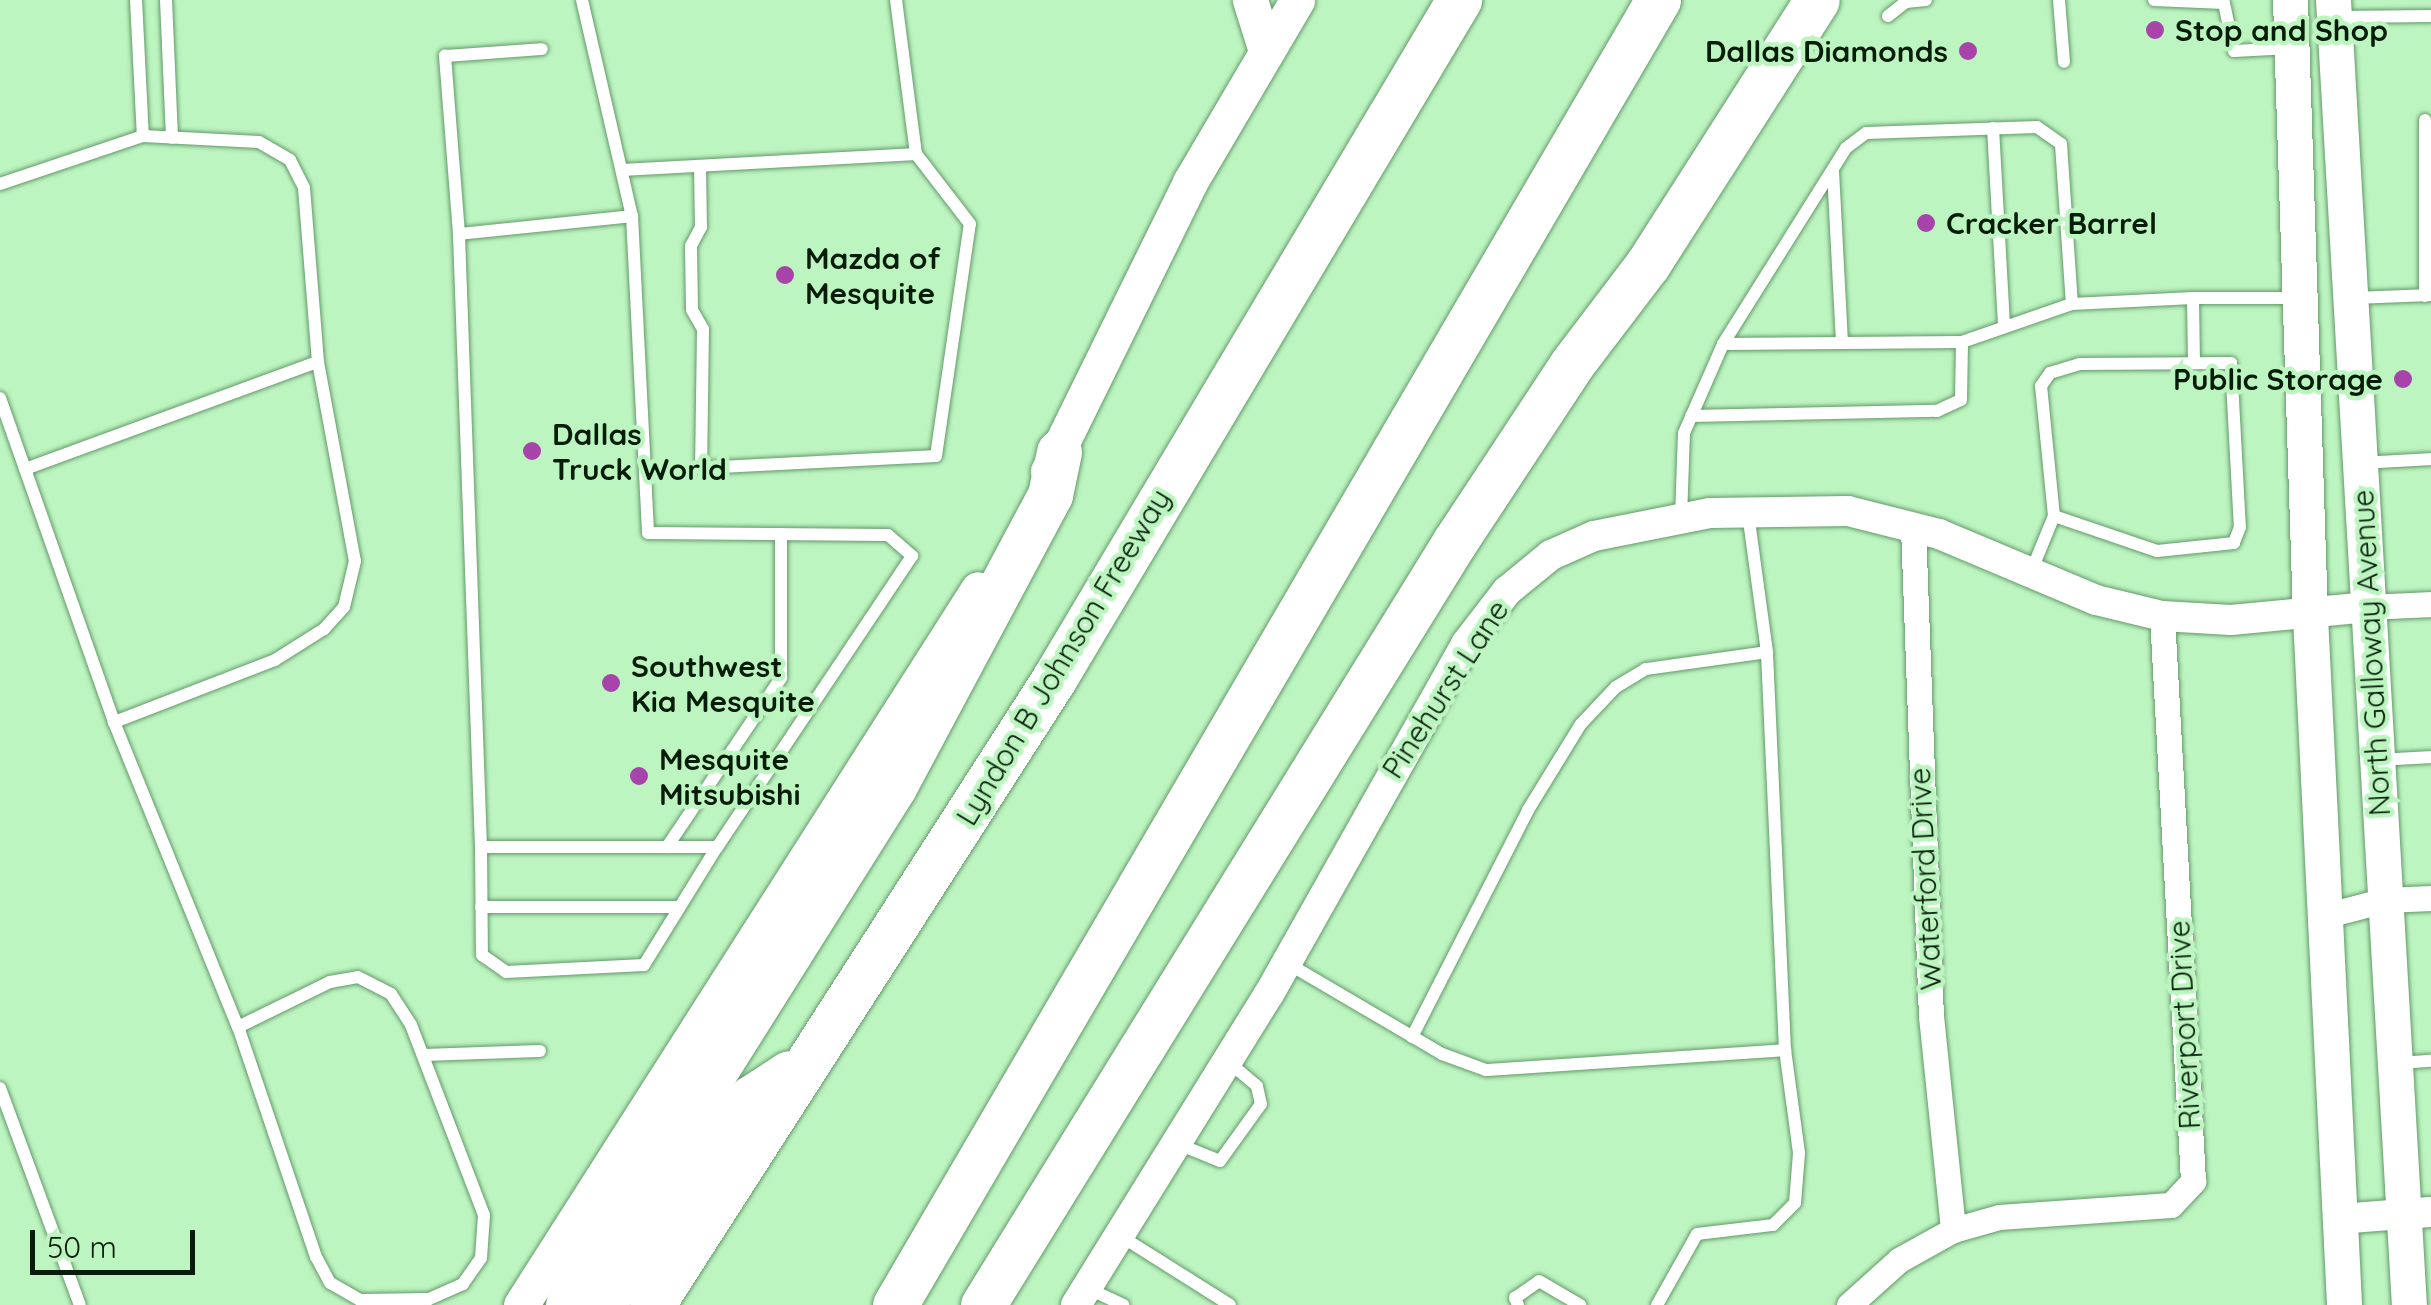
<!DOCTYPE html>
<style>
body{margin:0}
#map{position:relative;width:2431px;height:1305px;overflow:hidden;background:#bdf5c1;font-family:Quicksand,sans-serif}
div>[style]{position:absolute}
.roads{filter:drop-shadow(0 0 2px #64996a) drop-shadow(0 0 2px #64996a)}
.service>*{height:12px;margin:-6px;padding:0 6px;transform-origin:6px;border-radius:6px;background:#fff}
.minor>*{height:25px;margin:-12.5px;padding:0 12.5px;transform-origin:12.5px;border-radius:12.5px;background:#fff}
.tertiary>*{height:30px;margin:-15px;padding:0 15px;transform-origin:15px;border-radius:15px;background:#fff}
.secondary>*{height:35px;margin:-17.5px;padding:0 17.5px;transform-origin:17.5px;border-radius:17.5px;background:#fff}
.motorway>*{height:45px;margin:-22.5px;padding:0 22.5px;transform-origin:22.5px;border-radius:22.5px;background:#fff}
.dots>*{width:28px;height:28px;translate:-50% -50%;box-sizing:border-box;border:5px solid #bdf5c1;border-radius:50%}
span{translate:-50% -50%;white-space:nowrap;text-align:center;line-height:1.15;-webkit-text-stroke:9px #bdf5c1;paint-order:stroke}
.poi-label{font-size:30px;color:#071d0a;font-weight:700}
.left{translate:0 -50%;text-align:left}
.right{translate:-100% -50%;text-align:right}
.street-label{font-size:30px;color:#071d0a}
.scale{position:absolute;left:30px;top:1230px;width:165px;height:45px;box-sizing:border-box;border:5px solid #071d0a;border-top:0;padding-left:12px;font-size:30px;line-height:35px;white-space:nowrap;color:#071d0a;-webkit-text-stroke:8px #bdf5c1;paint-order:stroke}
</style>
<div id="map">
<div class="roads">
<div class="service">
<div style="left:136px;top:0;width:136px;rotate:87.1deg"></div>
<div style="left:166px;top:0;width:138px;rotate:87.5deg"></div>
<div style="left:582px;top:0;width:222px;rotate:77deg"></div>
<div style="left:632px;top:216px;width:317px;rotate:87.1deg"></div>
<div style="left:648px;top:533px;width:240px;rotate:0.5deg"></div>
<div style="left:888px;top:535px;width:32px;rotate:41deg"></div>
<div style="left:912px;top:556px;width:350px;rotate:123.8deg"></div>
<div style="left:717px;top:847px;width:236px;rotate:180deg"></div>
<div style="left:481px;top:847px;width:613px;rotate:-92.06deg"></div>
<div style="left:459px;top:234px;width:174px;rotate:-5.9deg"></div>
<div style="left:2059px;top:0;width:62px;rotate:85.4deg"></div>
<div style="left:2154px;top:0;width:70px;rotate:2.5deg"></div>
<div style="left:2224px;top:3px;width:49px;rotate:78.2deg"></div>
<div style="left:2234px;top:51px;width:57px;rotate:-3deg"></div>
<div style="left:1888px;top:16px;width:23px;rotate:-38deg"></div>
<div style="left:1906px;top:2px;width:20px;rotate:-6deg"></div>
<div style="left:2339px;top:17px;width:92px;rotate:-0.6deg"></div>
<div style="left:2425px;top:120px;width:176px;rotate:90deg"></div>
<div style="left:1993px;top:128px;width:198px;rotate:86.8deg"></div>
<div style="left:700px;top:166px;width:61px;rotate:89.1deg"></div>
<div style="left:701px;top:227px;width:21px;rotate:118deg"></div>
<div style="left:691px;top:246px;width:64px;rotate:89.1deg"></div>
<div style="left:692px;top:310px;width:22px;rotate:60deg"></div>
<div style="left:703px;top:329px;width:139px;rotate:90.8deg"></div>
<div style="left:701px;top:468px;width:235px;rotate:-2.9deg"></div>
<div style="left:936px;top:456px;width:234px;rotate:-81.7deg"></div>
<div style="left:970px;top:224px;width:88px;rotate:-127.6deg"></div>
<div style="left:916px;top:154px;width:155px;rotate:-97.4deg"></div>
<div style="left:623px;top:170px;width:293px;rotate:-3.1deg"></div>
<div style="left:1833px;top:171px;width:172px;rotate:87deg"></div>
<div style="left:0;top:184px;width:151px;rotate:-18.6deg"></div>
<div style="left:143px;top:136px;width:116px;rotate:3deg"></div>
<div style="left:259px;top:142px;width:36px;rotate:30deg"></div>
<div style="left:290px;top:160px;width:31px;rotate:63deg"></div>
<div style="left:304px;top:188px;width:175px;rotate:85.4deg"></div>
<div style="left:318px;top:362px;width:202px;rotate:79.5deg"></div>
<div style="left:355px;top:561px;width:47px;rotate:103.4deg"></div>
<div style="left:344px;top:607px;width:30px;rotate:132deg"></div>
<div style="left:324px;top:629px;width:58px;rotate:147.7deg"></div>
<div style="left:275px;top:660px;width:173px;rotate:158.9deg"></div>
<div style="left:459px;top:234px;width:179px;rotate:-94.5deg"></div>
<div style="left:445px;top:56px;width:97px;rotate:-4.1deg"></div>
<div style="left:2353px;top:298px;width:78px;rotate:-2.2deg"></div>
<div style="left:1723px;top:344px;width:239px;rotate:-0.5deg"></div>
<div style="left:1962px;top:342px;width:116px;rotate:-19.1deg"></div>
<div style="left:2072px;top:304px;width:121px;rotate:-2.8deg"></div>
<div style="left:2194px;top:363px;width:65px;rotate:-90.9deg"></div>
<div style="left:2193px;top:298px;width:102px"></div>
<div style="left:0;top:398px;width:343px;rotate:70.6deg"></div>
<div style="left:114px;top:722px;width:329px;rotate:67.9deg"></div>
<div style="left:1691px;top:416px;width:246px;rotate:-1.2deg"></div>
<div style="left:1937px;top:411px;width:26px;rotate:-25deg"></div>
<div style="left:1961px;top:400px;width:58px;rotate:-89deg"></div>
<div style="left:2362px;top:463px;width:69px;rotate:-3.3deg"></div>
<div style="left:25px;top:469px;width:312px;rotate:-20.1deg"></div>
<div style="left:1681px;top:518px;width:85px;rotate:-88deg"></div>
<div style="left:1684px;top:433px;width:97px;rotate:-66.3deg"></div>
<div style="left:1723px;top:344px;width:231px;rotate:-57.9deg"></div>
<div style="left:1846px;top:148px;width:25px;rotate:-37deg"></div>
<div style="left:1866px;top:133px;width:171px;rotate:-2deg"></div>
<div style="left:2037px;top:127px;width:29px;rotate:35deg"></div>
<div style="left:2061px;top:144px;width:160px;rotate:86.1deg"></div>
<div style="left:2031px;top:572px;width:61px;rotate:-67.7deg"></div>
<div style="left:2054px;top:516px;width:131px;rotate:-95.7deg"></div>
<div style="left:2041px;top:386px;width:16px;rotate:-55deg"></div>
<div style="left:2050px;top:373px;width:31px;rotate:-17deg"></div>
<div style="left:2080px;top:364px;width:151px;rotate:-0.4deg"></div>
<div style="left:2231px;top:363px;width:164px;rotate:86.9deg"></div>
<div style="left:2240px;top:527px;width:17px;rotate:111deg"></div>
<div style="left:2234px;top:543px;width:77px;rotate:174.1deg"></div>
<div style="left:2157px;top:551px;width:109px;rotate:-161.2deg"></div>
<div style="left:2379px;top:760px;width:52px;rotate:-3.3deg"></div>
<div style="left:481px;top:847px;width:108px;rotate:89.5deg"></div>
<div style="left:482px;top:955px;width:29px;rotate:35deg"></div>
<div style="left:506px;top:972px;width:138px;rotate:-2.9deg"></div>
<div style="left:644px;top:965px;width:139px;rotate:-58.3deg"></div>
<div style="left:667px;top:847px;width:204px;rotate:-56deg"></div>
<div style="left:781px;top:678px;width:144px;rotate:-90deg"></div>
<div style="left:481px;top:907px;width:198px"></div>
<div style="left:1287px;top:963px;width:180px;rotate:30.4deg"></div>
<div style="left:1442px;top:1054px;width:47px;rotate:20deg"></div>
<div style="left:1486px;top:1070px;width:300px;rotate:-3.8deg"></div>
<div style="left:358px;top:977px;width:37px;rotate:27deg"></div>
<div style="left:391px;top:994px;width:37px;rotate:57deg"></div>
<div style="left:411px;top:1025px;width:204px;rotate:69deg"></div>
<div style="left:484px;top:1215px;width:43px;rotate:94deg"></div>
<div style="left:481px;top:1258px;width:32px;rotate:125deg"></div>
<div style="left:463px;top:1284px;width:37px;rotate:156deg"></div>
<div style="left:429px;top:1299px;width:69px;rotate:179.2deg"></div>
<div style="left:360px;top:1300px;width:34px;rotate:-150deg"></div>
<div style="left:330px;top:1283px;width:30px;rotate:-118deg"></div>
<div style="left:316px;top:1257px;width:243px;rotate:-108.7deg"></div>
<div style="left:238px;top:1027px;width:102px;rotate:-26.1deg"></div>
<div style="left:330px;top:982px;width:28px;rotate:-10deg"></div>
<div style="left:1412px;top:1037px;width:255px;rotate:-62.9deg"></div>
<div style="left:1528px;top:810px;width:101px;rotate:-58.4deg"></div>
<div style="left:1581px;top:724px;width:51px;rotate:-46.6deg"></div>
<div style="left:1616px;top:687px;width:35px;rotate:-31deg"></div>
<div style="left:1646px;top:669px;width:122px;rotate:-8deg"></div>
<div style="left:423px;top:1055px;width:117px;rotate:-2deg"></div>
<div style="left:2399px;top:1063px;width:32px;rotate:-4deg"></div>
<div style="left:0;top:1088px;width:231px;rotate:69.8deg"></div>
<div style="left:1178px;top:1144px;width:45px;rotate:22deg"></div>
<div style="left:1220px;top:1161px;width:70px;rotate:-54.3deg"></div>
<div style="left:1261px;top:1104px;width:18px;rotate:-103deg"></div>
<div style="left:1257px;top:1086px;width:39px;rotate:-140deg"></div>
<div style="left:1119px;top:1235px;width:131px;rotate:32.2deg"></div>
<div style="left:1089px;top:1289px;width:38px;rotate:25deg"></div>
<div style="left:1518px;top:1305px;width:8px;rotate:-113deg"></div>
<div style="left:1515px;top:1298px;width:29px;rotate:-35deg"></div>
<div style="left:1539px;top:1281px;width:48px;rotate:30.3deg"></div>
<div style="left:1657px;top:1305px;width:81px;rotate:-60.6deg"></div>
<div style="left:1697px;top:1234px;width:77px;rotate:-6.8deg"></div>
<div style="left:1773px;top:1225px;width:31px;rotate:-45deg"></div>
<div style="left:1795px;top:1203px;width:50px;rotate:-85.4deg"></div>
<div style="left:1799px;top:1153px;width:104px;rotate:-97.7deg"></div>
<div style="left:1785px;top:1050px;width:398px;rotate:-92.6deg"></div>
<div style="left:1767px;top:652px;width:140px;rotate:-97.8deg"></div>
</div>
<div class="minor">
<div style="left:1913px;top:527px;width:489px;rotate:87.9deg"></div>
<div style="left:1931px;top:1016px;width:215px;rotate:84.1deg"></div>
<div style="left:2368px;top:607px;width:63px;rotate:-2.7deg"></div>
<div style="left:2324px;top:916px;width:63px;rotate:-14.7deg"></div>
<div style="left:2385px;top:900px;width:46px;rotate:-2.5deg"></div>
<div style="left:1849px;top:1305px;width:67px;rotate:-42deg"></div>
<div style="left:1899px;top:1260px;width:62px;rotate:-29.1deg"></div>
<div style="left:1953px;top:1230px;width:48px;rotate:-15.8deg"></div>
<div style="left:1999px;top:1217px;width:172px;rotate:-4deg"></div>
<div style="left:2171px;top:1205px;width:33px;rotate:-47deg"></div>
<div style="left:2193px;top:1181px;width:566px;rotate:-93.14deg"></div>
</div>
<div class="tertiary">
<div style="left:2339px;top:1219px;width:92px;rotate:-4.4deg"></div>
<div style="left:1076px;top:1305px;width:366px;rotate:-58.2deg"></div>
<div style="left:1269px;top:994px;width:402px;rotate:-60.6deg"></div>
<div style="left:1466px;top:644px;width:67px;rotate:-52.3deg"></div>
<div style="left:1507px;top:591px;width:57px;rotate:-39.3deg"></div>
<div style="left:1551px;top:555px;width:47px;rotate:-23.8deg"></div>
<div style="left:1594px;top:536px;width:118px;rotate:-11.2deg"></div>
<div style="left:1710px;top:513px;width:138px;rotate:-0.8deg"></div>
<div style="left:1848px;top:511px;width:94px;rotate:14.2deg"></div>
<div style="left:1939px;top:534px;width:170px;rotate:22.8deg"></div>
<div style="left:2096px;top:600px;width:68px;rotate:13.6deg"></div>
<div style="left:2162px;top:616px;width:69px;rotate:3.3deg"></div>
<div style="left:2231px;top:620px;width:138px;rotate:-5.4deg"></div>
</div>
<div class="secondary">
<div style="left:1250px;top:0;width:50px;rotate:72.6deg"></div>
<div style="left:2290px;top:0;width:616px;rotate:88.14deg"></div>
<div style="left:2310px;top:616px;width:690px;rotate:87.17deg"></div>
<div style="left:2333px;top:0;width:1307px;rotate:86.67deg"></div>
<div style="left:1048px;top:471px;width:322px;rotate:-63.8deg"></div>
<div style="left:1190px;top:182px;width:211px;rotate:-59.5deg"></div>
<div style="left:521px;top:1305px;width:849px;rotate:-57.45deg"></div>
</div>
<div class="motorway">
<div style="left:568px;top:1305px;width:612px;rotate:-57.82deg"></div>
<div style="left:894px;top:787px;width:331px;rotate:-61.9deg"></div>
<div style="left:1050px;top:495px;width:44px;rotate:-78.2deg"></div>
<div style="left:601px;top:1305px;width:256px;rotate:-54.1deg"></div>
<div style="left:751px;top:1098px;width:45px;rotate:-33.3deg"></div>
<div style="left:652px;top:1305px;width:744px;rotate:-57.29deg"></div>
<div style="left:1054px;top:679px;width:791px;rotate:-59.19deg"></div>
<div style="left:895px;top:1305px;width:1512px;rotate:-59.69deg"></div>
<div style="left:983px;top:1305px;width:896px;rotate:-58.28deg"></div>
<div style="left:1454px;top:543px;width:214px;rotate:-56.6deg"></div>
<div style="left:1572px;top:364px;width:126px;rotate:-52.8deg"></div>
<div style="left:1648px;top:264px;width:313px;rotate:-57.4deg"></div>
</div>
</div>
<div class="dots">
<div style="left:2155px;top:30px;background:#a743a9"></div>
<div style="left:1968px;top:51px;background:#a743a9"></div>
<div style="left:1926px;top:223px;background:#a743a9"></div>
<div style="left:785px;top:275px;background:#a743a9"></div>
<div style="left:2403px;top:379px;background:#a743a9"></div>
<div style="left:532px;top:451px;background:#a743a9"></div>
<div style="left:611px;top:683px;background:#a743a9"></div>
<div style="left:639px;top:776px;background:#a743a9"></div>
</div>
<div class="poi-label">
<span class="left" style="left:2175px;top:30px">Stop and Shop</span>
<span class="right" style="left:1948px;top:51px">Dallas Diamonds</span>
<span class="left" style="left:1946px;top:223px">Cracker Barrel</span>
<span class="left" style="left:805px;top:275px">Mazda of<br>Mesquite</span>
<span class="right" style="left:2383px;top:379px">Public Storage</span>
<span class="left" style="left:552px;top:451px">Dallas<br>Truck World</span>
<span class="left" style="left:631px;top:683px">Southwest<br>Kia Mesquite</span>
<span class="left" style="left:659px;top:776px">Mesquite<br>Mitsubishi</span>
</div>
<div class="street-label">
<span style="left:2371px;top:653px;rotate:-93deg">North Galloway Avenue</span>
<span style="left:1063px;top:657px;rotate:-59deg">Lyndon B Johnson Freeway</span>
<span style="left:1445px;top:689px;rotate:-57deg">Pinehurst Lane</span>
<span style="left:1925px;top:879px;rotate:-93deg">Waterford Drive</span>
<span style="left:2184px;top:1025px;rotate:-93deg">Riverport Drive</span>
</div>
<div class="scale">50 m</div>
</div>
